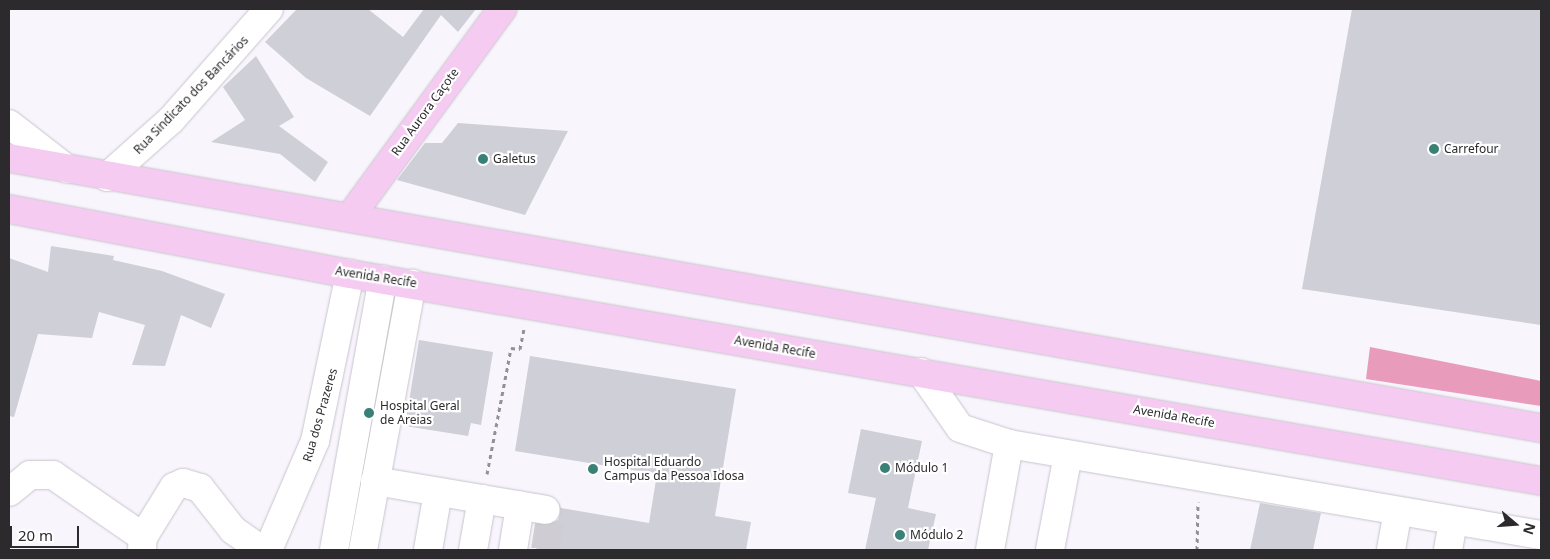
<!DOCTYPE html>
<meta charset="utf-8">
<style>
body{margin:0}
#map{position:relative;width:1550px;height:559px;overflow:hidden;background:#f8f5fd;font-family:"Noto Sans",sans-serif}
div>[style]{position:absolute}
.forest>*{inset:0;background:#e89bba}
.building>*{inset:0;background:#cecfd7}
.minor-tunnel>*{height:28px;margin-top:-14px;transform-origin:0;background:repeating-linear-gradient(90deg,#cfccd3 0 28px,transparent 0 42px)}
.path>*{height:3px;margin-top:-1.5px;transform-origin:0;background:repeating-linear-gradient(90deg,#939196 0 4px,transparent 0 8px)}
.roads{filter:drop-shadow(0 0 1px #c8c4cc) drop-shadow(0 0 1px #c8c4cc)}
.minor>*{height:28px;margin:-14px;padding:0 14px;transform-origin:14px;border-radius:14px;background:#fff}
.major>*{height:28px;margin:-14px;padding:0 14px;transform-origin:14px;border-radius:14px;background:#f5cbf1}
.dots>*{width:14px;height:14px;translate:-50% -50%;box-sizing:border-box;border:2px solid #fff;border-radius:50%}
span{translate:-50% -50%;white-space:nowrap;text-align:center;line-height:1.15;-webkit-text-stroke:4.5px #fff;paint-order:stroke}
.street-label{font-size:12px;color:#2c2a2d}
.poi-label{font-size:12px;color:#2c2a2d}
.left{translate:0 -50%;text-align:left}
.frame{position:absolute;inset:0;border:10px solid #2c2a2d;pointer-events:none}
.north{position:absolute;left:1490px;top:499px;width:50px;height:50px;-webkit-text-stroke:4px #fff;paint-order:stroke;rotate:108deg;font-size:14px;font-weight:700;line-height:20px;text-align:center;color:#2c2a2d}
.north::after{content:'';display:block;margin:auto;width:18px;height:22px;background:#2c2a2d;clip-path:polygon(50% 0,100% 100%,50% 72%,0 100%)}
.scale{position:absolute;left:10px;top:526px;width:69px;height:22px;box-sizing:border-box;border:2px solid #2c2a2d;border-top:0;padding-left:6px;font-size:15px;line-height:18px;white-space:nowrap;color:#2c2a2d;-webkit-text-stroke:4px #fff;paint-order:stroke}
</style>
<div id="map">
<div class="forest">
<div style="clip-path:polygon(1370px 347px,1541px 381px,1541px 406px,1366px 379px)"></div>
</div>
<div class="building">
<div style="clip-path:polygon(297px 9px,368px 9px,403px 37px,424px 9px,476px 9px,458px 32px,441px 15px,370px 116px,306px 78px,265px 42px)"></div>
<div style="clip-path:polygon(1352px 9px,1541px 9px,1541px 325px,1302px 289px)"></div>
<div style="clip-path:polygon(256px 56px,294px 117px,279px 126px,328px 162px,315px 182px,280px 154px,211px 142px,245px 120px,223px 87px)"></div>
<div style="clip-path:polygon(458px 123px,568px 131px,525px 215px,397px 180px,425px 143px,442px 143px)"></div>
<div style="clip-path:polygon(51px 246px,114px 256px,113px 260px,162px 271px,225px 294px,211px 328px,181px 315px,165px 366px,132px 365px,145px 325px,99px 312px,92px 338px,38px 334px,14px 417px,9px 416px,9px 258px,48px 272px)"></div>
<div style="clip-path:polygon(419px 340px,493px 352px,481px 425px,471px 423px,468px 436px,405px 426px)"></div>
<div style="clip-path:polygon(530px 356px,736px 389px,715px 516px,751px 522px,746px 550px,540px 550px,544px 525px,558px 520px,561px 508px,649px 523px,657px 474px,515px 451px)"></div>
<div style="clip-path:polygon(861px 429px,922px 441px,908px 508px,936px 514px,928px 550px,865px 550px,876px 498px,848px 493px)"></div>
<div style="clip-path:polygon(1260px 503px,1321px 513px,1313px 550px,1250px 550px)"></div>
</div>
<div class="minor-tunnel">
<div style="left:545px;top:550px;width:33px;rotate:-81deg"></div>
<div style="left:550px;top:517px;width:8px;rotate:-120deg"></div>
</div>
<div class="path">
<div style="left:487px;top:474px;width:128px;rotate:-79.2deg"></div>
<div style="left:511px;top:348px;width:9px;rotate:6deg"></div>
<div style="left:520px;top:349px;width:20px;rotate:-79deg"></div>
<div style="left:1197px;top:550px;width:48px;rotate:-88.8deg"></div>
</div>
<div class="roads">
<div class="minor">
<div style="left:9px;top:124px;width:73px;rotate:37.8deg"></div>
<div style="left:107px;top:177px;width:86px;rotate:-41.7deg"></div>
<div style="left:171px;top:120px;width:148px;rotate:-48.6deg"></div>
<div style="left:921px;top:372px;width:68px;rotate:55.1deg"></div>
<div style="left:960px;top:428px;width:52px;rotate:18.1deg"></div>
<div style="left:1009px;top:444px;width:540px;rotate:9.71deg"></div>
<div style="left:375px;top:481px;width:173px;rotate:9.6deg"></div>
<div style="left:9px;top:492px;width:27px;rotate:-39deg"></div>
<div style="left:30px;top:475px;width:23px"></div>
<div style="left:53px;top:475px;width:109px;rotate:34.6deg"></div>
<div style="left:142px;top:550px;width:13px;rotate:-86deg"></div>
<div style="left:143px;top:537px;width:59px;rotate:-58.2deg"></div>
<div style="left:174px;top:487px;width:10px;rotate:-24deg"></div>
<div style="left:183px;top:483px;width:18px;rotate:16deg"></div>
<div style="left:200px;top:488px;width:53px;rotate:51.8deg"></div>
<div style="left:233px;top:530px;width:35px;rotate:35deg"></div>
<div style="left:268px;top:550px;width:119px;rotate:-66.7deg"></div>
<div style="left:315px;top:441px;width:171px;rotate:-78.2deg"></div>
<div style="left:334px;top:550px;width:275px;rotate:-79.8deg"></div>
<div style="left:363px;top:550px;width:271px;rotate:-79.6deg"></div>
<div style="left:428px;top:550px;width:59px;rotate:-80.2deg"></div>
<div style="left:473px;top:550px;width:52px;rotate:-80deg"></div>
<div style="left:513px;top:550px;width:45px;rotate:-81deg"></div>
<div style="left:990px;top:550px;width:108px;rotate:-79.8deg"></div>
<div style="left:1050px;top:550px;width:97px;rotate:-79.3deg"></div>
<div style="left:1391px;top:550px;width:39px;rotate:-80deg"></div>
<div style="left:1448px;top:550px;width:29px;rotate:-80deg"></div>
</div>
<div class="major">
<div style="left:9px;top:158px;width:1556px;rotate:10deg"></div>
<div style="left:9px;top:209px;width:347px;rotate:10.8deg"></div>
<div style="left:350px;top:274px;width:1209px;rotate:9.86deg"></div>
<div style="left:350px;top:217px;width:258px;rotate:-53.8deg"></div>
</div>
</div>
<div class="dots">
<div style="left:1434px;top:149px;background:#398077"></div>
<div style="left:483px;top:159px;background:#398077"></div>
<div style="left:369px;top:413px;background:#398077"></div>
<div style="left:885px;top:468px;background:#398077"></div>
<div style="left:593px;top:469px;background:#398077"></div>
<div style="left:900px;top:535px;background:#398077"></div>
</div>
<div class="street-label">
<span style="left:191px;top:95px;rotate:-46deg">Rua Sindicato dos Bancários</span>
<span style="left:425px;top:112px;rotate:-54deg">Rua Aurora Caçote</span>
<span style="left:376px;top:277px;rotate:9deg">Avenida Recife</span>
<span style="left:775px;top:347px;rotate:10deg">Avenida Recife</span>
<span style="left:320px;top:415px;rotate:-74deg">Rua dos Prazeres</span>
<span style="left:1174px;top:416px;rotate:10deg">Avenida Recife</span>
</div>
<div class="poi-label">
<span class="left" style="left:1444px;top:149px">Carrefour</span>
<span class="left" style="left:493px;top:159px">Galetus</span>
<span class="left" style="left:380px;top:413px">Hospital Geral<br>de Areias</span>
<span class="left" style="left:604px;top:469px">Hospital Eduardo<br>Campus da Pessoa Idosa</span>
<span class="left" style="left:895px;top:468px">Módulo 1</span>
<span class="left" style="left:910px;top:535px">Módulo 2</span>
</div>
<div class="frame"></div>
<div class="north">N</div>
<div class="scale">20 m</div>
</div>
